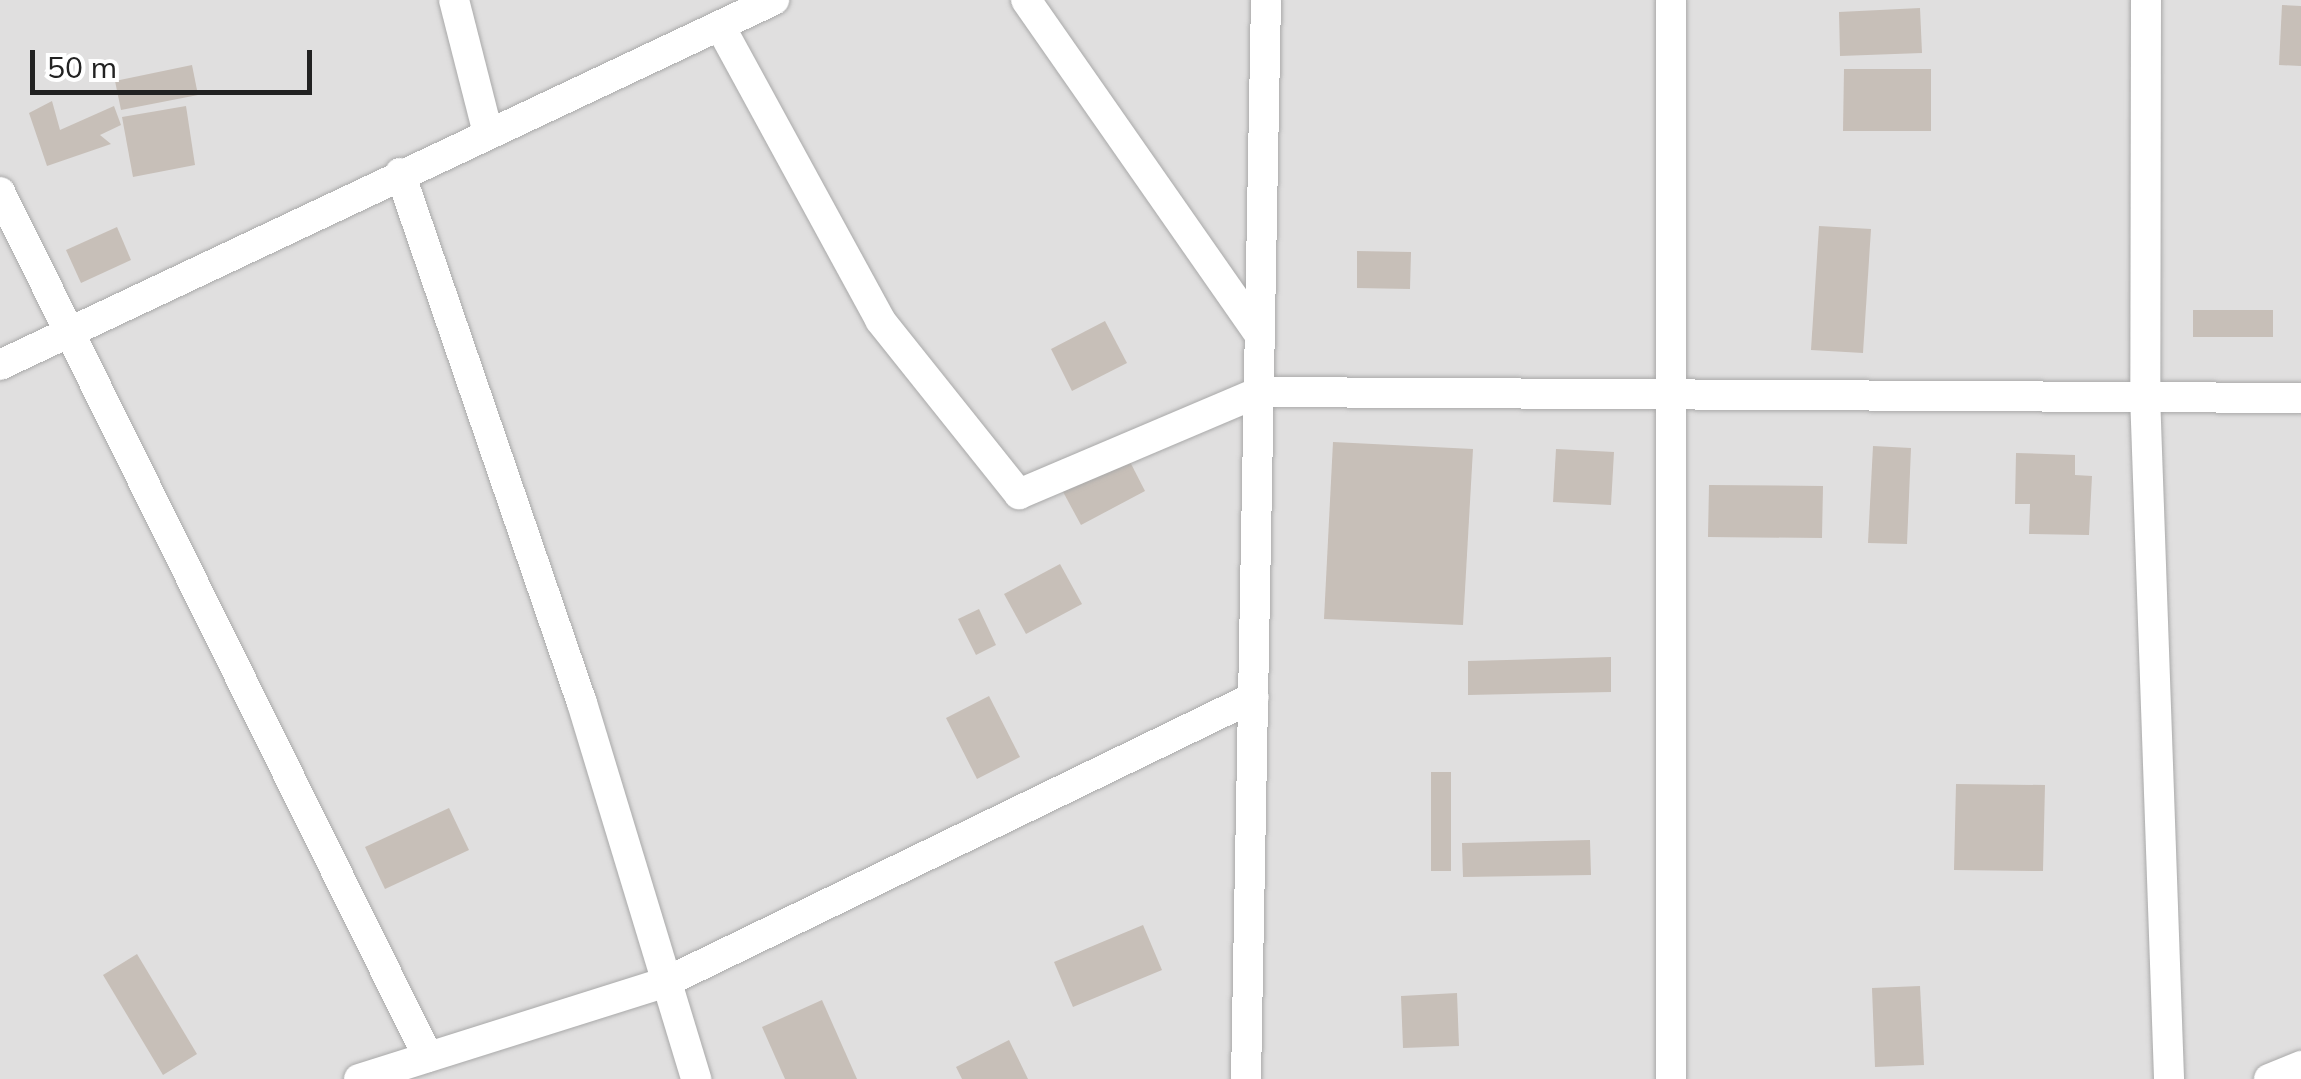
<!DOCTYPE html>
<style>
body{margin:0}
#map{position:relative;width:2301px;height:1079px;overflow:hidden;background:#f2efe9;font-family:Mulish,sans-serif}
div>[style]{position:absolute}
.residential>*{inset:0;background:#e0dfdf}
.building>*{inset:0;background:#c7bfb8}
.roads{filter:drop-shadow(0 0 2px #a9a9a9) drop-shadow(0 0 2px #a9a9a9)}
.street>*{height:30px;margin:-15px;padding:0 15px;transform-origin:15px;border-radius:15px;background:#fff}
span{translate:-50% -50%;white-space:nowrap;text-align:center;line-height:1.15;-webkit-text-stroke:8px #fff;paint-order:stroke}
.scale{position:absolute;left:30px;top:50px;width:282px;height:45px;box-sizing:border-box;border:5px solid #222;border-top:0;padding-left:12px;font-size:30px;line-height:35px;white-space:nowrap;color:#222;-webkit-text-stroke:8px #fff;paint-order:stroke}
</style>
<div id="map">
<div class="residential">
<div style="clip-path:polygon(0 0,2301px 0,2301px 1079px,0 1079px)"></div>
</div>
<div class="building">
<div style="clip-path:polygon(2282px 5px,2301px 6px,2301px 66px,2279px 65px)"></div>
<div style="clip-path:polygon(1920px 8px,1922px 53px,1840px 56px,1839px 12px)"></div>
<div style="clip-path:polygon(192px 65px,198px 95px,121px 110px,115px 81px)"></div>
<div style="clip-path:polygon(1844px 69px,1931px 69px,1931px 131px,1843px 131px)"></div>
<div style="clip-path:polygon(52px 101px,60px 130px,114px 106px,121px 125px,100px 135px,111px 144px,47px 166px,29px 113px)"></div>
<div style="clip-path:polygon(186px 106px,195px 165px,133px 177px,122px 117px)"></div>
<div style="clip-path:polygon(1819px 226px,1871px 229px,1863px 353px,1811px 350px)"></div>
<div style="clip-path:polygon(117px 227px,131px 260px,81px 283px,66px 250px)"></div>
<div style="clip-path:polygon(1357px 251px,1411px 252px,1410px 289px,1357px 288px)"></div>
<div style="clip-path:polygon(2193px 310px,2273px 310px,2273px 337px,2193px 337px)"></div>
<div style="clip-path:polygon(1105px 321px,1127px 363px,1072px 391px,1051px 349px)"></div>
<div style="clip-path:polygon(1333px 442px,1473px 449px,1463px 625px,1324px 619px)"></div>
<div style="clip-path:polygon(1873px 446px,1911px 448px,1907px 544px,1868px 543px)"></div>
<div style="clip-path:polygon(1556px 449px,1614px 452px,1611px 505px,1553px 502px)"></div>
<div style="clip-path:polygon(2016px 453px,2075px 455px,2075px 475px,2092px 476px,2089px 535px,2029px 534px,2030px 504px,2015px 504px)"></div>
<div style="clip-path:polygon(1127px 456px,1145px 491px,1081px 525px,1062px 490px)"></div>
<div style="clip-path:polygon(1709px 485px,1823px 486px,1822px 538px,1708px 537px)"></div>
<div style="clip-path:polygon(1060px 564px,1082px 604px,1026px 634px,1004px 594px)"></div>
<div style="clip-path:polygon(979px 609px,996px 645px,976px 655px,958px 619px)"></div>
<div style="clip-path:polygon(1611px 657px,1611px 692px,1468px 695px,1468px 661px)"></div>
<div style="clip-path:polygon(989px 696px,1020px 757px,977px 779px,946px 718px)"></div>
<div style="clip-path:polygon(1431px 772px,1451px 772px,1451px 871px,1431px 871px)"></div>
<div style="clip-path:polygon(1956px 784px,2045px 785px,2043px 871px,1954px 870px)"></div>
<div style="clip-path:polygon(449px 808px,469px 850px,385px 889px,365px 847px)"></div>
<div style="clip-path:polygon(1590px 840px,1591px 875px,1463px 877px,1462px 843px)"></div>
<div style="clip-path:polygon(1143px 925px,1162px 970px,1073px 1007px,1054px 962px)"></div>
<div style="clip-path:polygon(137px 954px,197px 1054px,163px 1075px,103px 975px)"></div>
<div style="clip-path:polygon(1920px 986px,1924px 1065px,1875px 1067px,1872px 988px)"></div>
<div style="clip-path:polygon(1457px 993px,1459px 1046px,1403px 1048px,1401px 996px)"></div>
<div style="clip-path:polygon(822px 1000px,857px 1079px,785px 1079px,762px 1027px)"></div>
<div style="clip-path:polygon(1009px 1040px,1028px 1079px,962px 1079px,956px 1067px)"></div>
</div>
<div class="roads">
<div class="street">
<div style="left:454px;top:0;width:137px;rotate:75.7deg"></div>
<div style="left:1026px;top:0;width:405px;rotate:55.1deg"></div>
<div style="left:2146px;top:0;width:394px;rotate:90.1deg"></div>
<div style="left:2145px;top:394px;width:685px;rotate:87.99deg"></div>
<div style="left:720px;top:26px;width:335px;rotate:61.4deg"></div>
<div style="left:880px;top:320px;width:223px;rotate:51.4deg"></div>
<div style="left:1019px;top:494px;width:261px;rotate:-23deg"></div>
<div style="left:1259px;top:392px;width:1042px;rotate:0.33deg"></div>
<div style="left:400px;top:173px;width:560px;rotate:71.05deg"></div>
<div style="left:582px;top:703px;width:393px;rotate:73.1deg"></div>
<div style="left:0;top:192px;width:965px;rotate:63.67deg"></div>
<div style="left:0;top:365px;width:856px;rotate:-25.25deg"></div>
<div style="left:359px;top:1079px;width:322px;rotate:-17.5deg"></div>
<div style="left:666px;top:982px;width:653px;rotate:-25.86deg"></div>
<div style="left:1246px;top:1079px;width:1079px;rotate:-88.94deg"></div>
<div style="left:1671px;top:1079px;width:1079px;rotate:-90deg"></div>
<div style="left:2269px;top:1079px;width:35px;rotate:-22deg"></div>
</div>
</div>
<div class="scale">50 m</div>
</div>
